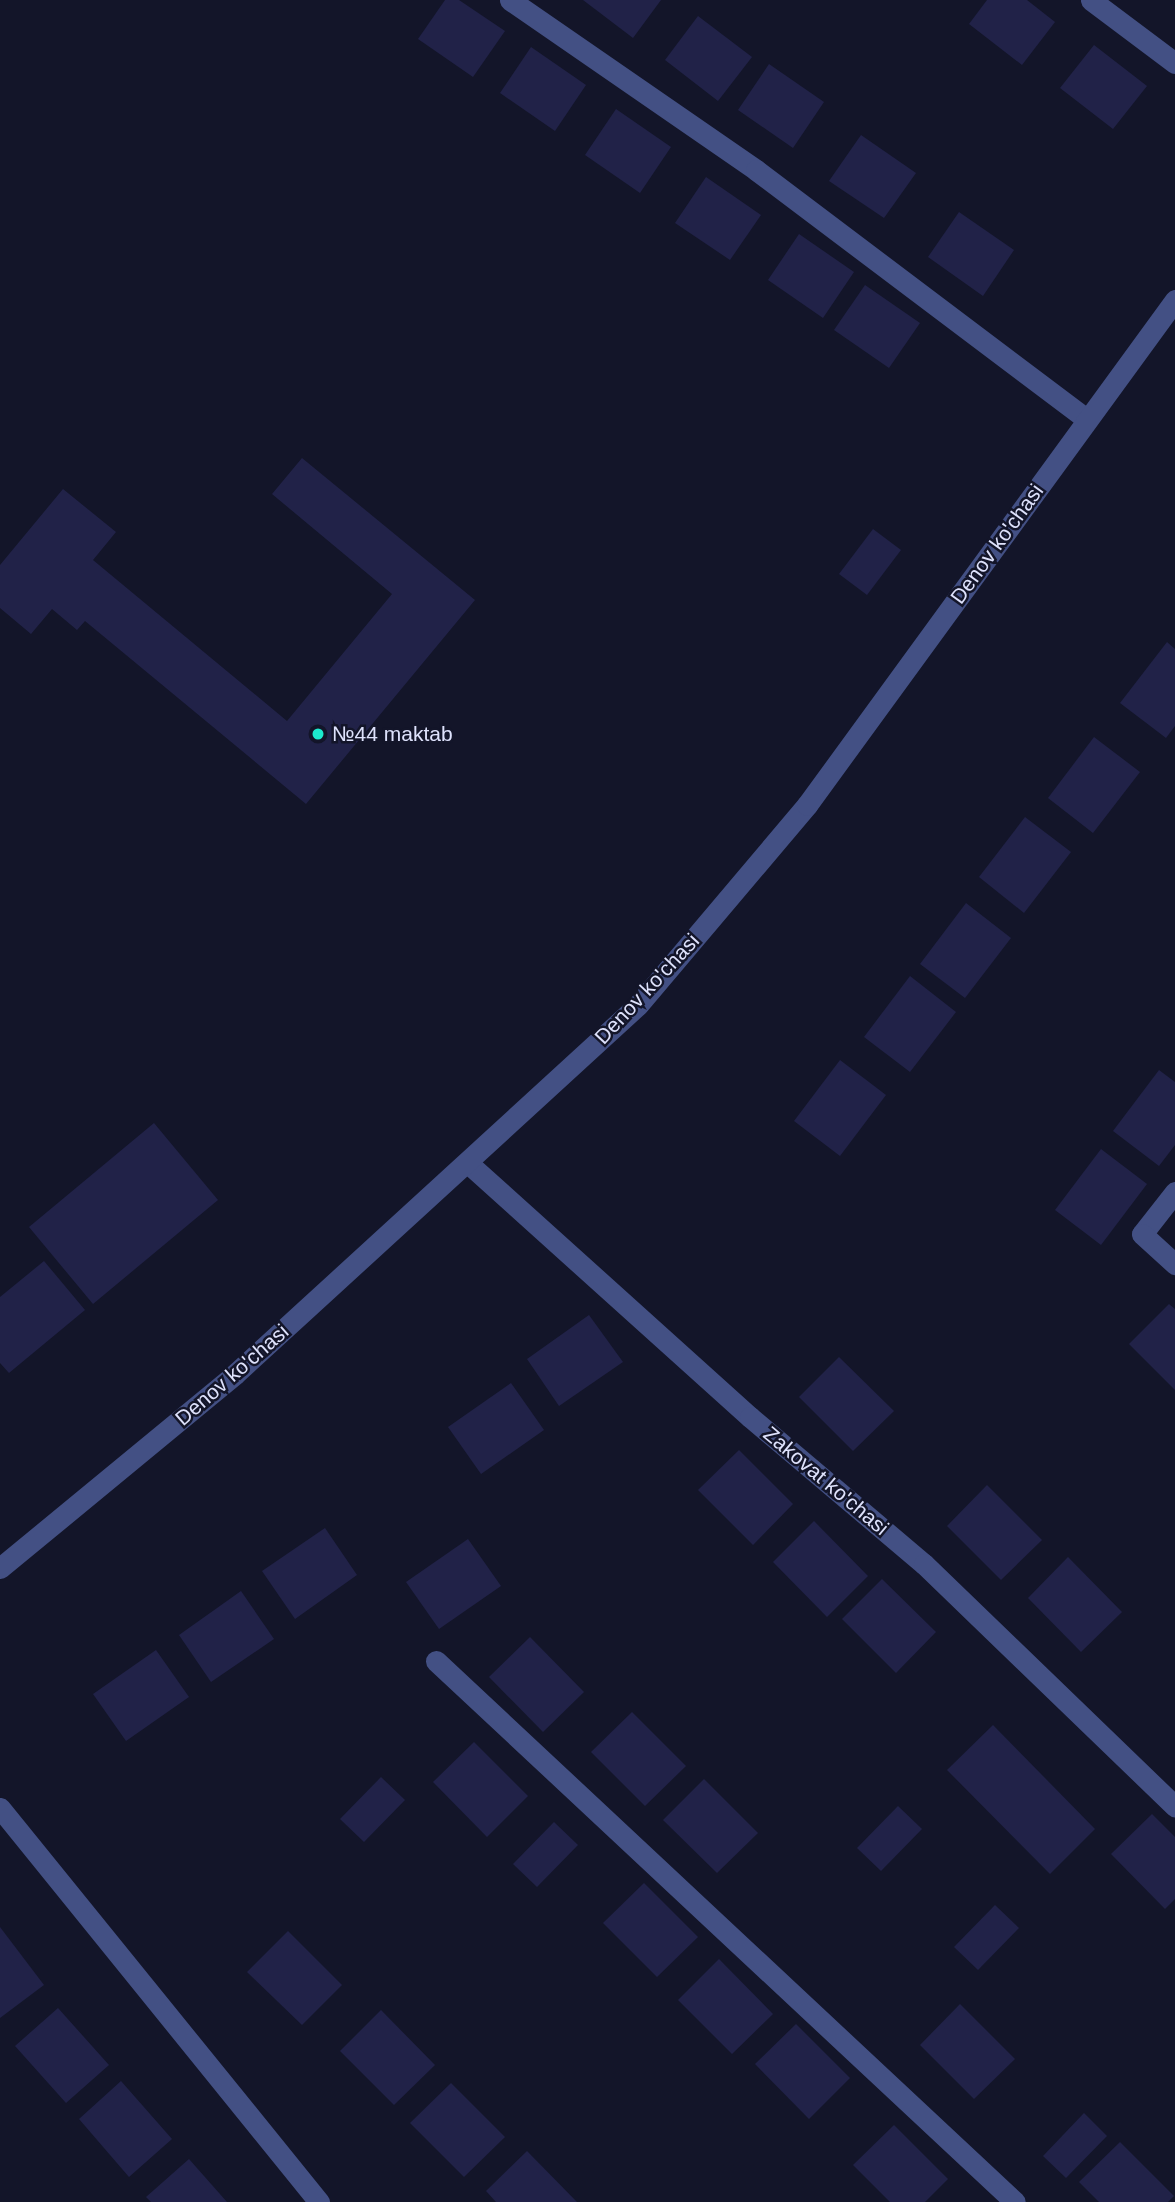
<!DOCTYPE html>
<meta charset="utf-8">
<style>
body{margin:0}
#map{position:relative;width:1175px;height:2202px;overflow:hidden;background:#131529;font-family:Helvetica,sans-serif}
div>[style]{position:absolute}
.building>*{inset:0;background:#212248}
.minor>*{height:21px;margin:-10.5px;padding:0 10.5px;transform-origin:10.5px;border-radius:10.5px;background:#435084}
.dots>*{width:19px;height:19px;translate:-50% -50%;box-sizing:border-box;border:4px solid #131529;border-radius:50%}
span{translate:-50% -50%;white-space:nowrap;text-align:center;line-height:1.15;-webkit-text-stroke:5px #131529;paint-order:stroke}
.street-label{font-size:21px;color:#dee2fc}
.poi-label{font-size:21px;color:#dee2fc}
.left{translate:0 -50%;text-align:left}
</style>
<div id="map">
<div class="building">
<div style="clip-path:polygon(445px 0,459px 0,505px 31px,473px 77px,418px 39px)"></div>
<div style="clip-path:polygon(583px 0,661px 0,633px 38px)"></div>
<div style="clip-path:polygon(987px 0,1027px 0,1055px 22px,1022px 65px,969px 24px)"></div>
<div style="clip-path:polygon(698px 16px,752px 57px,718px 101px,665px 60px)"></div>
<div style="clip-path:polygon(1094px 45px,1147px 86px,1113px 129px,1060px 88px)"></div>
<div style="clip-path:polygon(531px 47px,586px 85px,555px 131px,500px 93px)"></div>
<div style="clip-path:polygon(769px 64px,824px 102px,793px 148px,738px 110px)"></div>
<div style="clip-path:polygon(616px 109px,671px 147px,640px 193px,585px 155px)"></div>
<div style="clip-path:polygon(861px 135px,916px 173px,884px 218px,829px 181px)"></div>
<div style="clip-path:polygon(706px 177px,761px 215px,730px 260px,675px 223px)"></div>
<div style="clip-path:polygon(959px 212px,1014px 250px,983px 296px,928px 257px)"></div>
<div style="clip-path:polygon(799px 234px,854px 272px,823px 318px,768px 280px)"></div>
<div style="clip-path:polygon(865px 285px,920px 323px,889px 368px,834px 330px)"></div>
<div style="clip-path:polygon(302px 458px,475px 600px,306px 804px,85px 621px,77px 630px,52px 609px,31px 634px,0 608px,0 565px,63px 489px,116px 532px,93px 560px,287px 721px,392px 594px,272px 494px)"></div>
<div style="clip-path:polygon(873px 529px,901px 550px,867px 595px,839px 574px)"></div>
<div style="clip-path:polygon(1167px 642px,1175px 649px,1175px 726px,1166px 738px,1120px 703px)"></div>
<div style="clip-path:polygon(1094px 737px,1140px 772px,1093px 833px,1048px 798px)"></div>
<div style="clip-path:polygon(1025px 817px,1071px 852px,1024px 913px,979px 877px)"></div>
<div style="clip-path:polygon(966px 903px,1011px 938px,965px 998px,920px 964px)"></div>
<div style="clip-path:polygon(910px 976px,956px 1012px,910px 1072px,864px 1037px)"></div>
<div style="clip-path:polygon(840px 1060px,886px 1095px,840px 1156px,794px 1121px)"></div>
<div style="clip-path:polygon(1159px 1070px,1175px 1082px,1175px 1145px,1159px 1166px,1113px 1131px)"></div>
<div style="clip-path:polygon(154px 1123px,218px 1200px,93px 1304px,29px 1227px)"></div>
<div style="clip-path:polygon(1101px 1149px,1147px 1184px,1101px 1245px,1055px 1210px)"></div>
<div style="clip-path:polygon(44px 1261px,85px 1310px,9px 1373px,0 1363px,0 1297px)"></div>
<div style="clip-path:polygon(1169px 1304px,1175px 1309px,1175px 1390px,1129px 1344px)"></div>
<div style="clip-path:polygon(589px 1315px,623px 1362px,559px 1406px,527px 1359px)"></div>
<div style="clip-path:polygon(839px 1357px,894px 1411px,853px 1451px,799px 1397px)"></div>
<div style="clip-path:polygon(511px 1383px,544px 1430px,481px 1474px,448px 1427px)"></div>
<div style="clip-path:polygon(739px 1450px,793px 1504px,753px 1545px,698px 1490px)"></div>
<div style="clip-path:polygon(987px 1485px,1042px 1540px,1001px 1580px,947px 1526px)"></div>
<div style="clip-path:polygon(814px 1521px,868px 1576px,827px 1617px,773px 1562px)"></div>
<div style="clip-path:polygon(325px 1528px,357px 1575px,295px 1619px,262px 1571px)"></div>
<div style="clip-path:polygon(468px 1539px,501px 1586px,439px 1629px,406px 1582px)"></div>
<div style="clip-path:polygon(1068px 1557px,1122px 1612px,1081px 1652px,1028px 1598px)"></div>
<div style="clip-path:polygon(882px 1579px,936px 1632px,896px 1673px,842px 1619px)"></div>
<div style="clip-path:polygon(241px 1591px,274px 1639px,211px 1682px,179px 1635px)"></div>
<div style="clip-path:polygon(530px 1637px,584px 1692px,543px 1732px,489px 1677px)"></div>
<div style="clip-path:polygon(156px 1650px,189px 1697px,126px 1741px,93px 1694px)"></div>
<div style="clip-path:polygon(632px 1712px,686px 1766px,645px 1806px,591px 1752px)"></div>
<div style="clip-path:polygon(993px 1725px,1095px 1829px,1050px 1874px,947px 1770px)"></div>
<div style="clip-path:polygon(474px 1742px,528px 1796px,487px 1837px,433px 1782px)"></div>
<div style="clip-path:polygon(381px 1777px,405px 1800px,364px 1842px,340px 1819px)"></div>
<div style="clip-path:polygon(704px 1779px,758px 1833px,717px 1873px,663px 1820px)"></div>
<div style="clip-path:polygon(898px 1806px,922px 1829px,881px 1871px,857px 1848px)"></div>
<div style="clip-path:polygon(1152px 1814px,1175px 1837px,1175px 1899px,1165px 1909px,1111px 1854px)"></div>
<div style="clip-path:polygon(554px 1822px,578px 1845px,537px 1887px,513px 1864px)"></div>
<div style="clip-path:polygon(644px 1883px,698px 1937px,657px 1977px,603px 1923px)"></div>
<div style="clip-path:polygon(995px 1905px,1019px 1928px,978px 1970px,954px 1947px)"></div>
<div style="clip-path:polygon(0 1927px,44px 1985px,0 2018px)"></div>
<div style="clip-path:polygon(288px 1931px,342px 1985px,302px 2025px,247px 1972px)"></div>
<div style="clip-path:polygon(719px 1959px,773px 2014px,732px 2054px,678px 2000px)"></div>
<div style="clip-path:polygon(960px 2004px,1015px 2059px,974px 2099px,920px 2045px)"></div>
<div style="clip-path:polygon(58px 2008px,109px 2065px,66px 2103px,15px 2046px)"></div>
<div style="clip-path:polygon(381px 2010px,435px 2065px,394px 2105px,340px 2051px)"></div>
<div style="clip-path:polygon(796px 2024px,850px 2078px,809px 2119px,755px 2064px)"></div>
<div style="clip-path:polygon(121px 2081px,172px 2139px,129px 2177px,79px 2119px)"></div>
<div style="clip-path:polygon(451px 2083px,505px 2137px,464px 2177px,410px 2123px)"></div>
<div style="clip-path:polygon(1084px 2113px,1107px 2136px,1066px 2178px,1043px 2156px)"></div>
<div style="clip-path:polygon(894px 2125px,948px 2179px,925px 2202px,890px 2202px,853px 2165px)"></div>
<div style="clip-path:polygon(1120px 2142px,1174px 2196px,1168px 2202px,1099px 2202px,1079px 2182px)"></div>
<div style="clip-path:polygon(527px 2151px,577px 2202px,496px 2202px,486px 2191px)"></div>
<div style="clip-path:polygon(189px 2159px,227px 2202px,151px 2202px,146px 2197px)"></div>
</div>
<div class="minor">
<div style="left:510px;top:0;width:299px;rotate:34.6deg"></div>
<div style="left:756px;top:170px;width:414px;rotate:37deg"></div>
<div style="left:1091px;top:0;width:105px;rotate:36.9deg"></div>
<div style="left:469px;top:1164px;width:378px;rotate:42deg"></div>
<div style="left:750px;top:1417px;width:228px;rotate:40.2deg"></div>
<div style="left:924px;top:1564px;width:349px;rotate:44deg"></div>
<div style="left:1175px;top:1192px;width:53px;rotate:128.2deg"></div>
<div style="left:1142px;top:1234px;width:45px;rotate:42.3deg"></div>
<div style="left:0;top:1568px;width:305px;rotate:-39.5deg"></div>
<div style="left:235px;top:1374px;width:546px;rotate:-42.48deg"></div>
<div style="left:638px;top:1005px;width:262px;rotate:-49.8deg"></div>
<div style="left:807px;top:805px;width:625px;rotate:-53.92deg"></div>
<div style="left:436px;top:1661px;width:792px;rotate:43.06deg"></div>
<div style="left:0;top:1808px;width:507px;rotate:51deg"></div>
</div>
<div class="dots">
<div style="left:318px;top:734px;background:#1ceace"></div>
</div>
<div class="street-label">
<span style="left:997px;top:544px;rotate:-54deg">Denov ko'chasi</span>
<span style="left:647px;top:989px;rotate:-47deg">Denov ko'chasi</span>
<span style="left:232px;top:1375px;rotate:-41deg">Denov ko'chasi</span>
<span style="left:826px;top:1481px;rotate:40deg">Zakovat ko'chasi</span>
</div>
<div class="poi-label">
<span class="left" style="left:332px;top:734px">№44 maktab</span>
</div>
</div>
